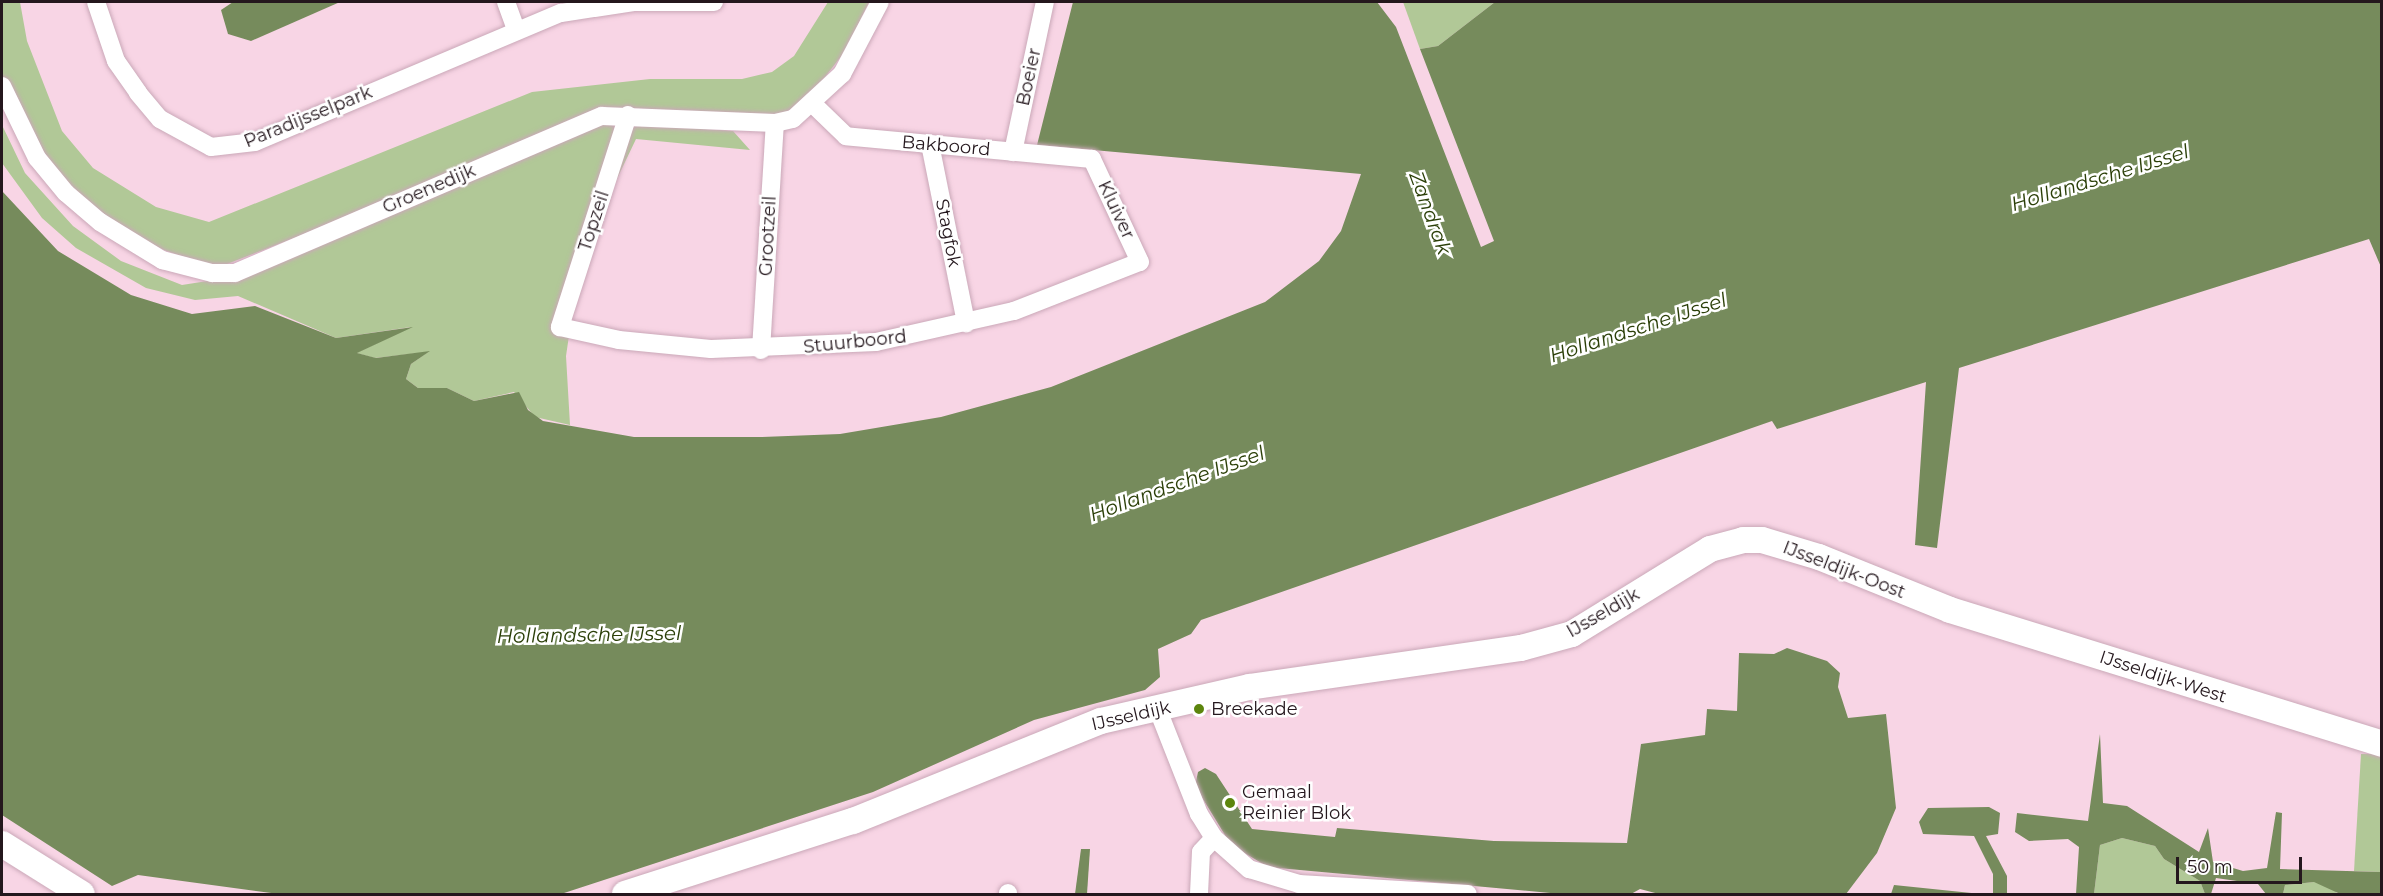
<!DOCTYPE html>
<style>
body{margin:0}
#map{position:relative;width:2383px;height:896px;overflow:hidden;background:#f8d5e5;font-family:Montserrat,sans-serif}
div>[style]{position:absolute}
.green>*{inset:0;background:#b1c897}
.water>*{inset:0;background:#768b5c}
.roads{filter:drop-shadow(0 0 2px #caa8b8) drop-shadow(0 0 2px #caa8b8)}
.street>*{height:18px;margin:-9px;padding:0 9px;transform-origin:9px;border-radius:9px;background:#fff}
.secondary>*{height:26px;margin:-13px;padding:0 13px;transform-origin:13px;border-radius:13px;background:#fff}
.dots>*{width:16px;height:16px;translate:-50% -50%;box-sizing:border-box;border:3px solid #fff;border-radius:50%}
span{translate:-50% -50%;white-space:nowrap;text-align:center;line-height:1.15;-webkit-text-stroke:5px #fff;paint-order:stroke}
.street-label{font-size:18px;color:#24171d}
.poi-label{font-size:18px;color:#24171d}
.left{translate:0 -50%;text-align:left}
.water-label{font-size:20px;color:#2b3f08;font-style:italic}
.frame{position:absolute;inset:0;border:3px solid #24171d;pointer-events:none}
.scale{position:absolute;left:2176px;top:857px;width:126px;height:27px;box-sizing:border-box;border:3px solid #24171d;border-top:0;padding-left:8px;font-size:18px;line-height:21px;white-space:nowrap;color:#24171d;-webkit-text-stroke:4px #fff;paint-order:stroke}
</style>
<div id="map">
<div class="green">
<div style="clip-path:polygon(2px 2px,20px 2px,27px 41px,62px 131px,93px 168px,156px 207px,209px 222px,532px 92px,650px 79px,742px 79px,772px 72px,794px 56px,828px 2px,869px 2px,846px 50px,825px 77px,800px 104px,775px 119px,630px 108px,227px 264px,204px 264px,164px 250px,98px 217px,52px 177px,2px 90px)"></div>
<div style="clip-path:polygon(1403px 2px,1495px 2px,1438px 46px,1420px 49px)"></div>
<div style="clip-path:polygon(608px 122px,733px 131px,750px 150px,636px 139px,603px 208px,571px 322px,566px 356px,570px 425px,535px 417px,514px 392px,474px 401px,447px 388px,418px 388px,406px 379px,411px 364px,428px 352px,375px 358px,356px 353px,411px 327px,336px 338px,238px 296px,195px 300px,146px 288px,76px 248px,42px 218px,2px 163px,2px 125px,25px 173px,73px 226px,121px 261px,182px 285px,239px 276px)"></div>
<div style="clip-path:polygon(2361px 754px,2381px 754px,2381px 872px,2354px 871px)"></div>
<div style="clip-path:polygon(2122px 838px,2155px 846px,2164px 859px,2200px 881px,2205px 894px,2094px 894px,2100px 845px)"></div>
<div style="clip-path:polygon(2314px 882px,2327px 883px,2338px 894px,2283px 894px,2285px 885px)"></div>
</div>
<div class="water">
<div style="clip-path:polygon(233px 2px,340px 2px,251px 41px,228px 34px,221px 10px)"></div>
<div style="clip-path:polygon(1073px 2px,1377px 2px,1396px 27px,1481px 247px,1494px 241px,1420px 49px,1438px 46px,1495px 2px,2381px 2px,2381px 267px,2369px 239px,1959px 368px,1937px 548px,1915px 545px,1926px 382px,1777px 429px,1772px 421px,1201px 620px,1191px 634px,1158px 649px,1160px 677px,1145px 690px,1034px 720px,873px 792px,561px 894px,279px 894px,138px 875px,112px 886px,2px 815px,2px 191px,58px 251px,131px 295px,192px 314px,255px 306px,336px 338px,413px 327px,357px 353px,376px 358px,430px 351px,411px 364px,406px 379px,418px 388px,447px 388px,474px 401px,519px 392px,528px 410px,543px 421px,634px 437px,761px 437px,840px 434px,941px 417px,1051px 387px,1265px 302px,1319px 261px,1341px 231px,1361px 174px,1037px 145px)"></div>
<div style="clip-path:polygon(1787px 648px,1827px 661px,1840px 673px,1838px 687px,1848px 718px,1886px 714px,1896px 808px,1877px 853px,1846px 894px,1659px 894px,1640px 889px,1631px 894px,1561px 894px,1268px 867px,1231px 845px,1195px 786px,1198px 772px,1205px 768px,1216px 774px,1252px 829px,1335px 837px,1337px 828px,1494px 841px,1627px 843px,1641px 744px,1705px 735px,1707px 709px,1737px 711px,1739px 653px,1774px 654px)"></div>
<div style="clip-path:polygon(2100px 734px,2103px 803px,2127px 806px,2199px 852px,2208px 828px,2213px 862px,2243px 871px,2267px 868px,2276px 812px,2282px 813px,2280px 869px,2381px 872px,2381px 893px,2338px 893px,2314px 882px,2285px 885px,2283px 894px,2266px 894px,2258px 884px,2216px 878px,2211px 894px,2205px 894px,2200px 881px,2164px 859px,2155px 846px,2122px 838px,2100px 845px,2094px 894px,2076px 894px,2079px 847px,2068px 839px,2029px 841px,2015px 832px,2017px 813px,2088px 821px)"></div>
<div style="clip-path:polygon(1989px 807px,2000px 813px,1998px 834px,1986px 836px,2007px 876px,2007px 894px,1993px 894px,1993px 874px,1974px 836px,1923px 834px,1919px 822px,1928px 808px)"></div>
<div style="clip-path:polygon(1081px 849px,1090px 849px,1087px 894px,1075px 894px)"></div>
<div style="clip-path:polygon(1894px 885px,1981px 894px,1891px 894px)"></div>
</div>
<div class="roads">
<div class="street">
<div style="left:96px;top:2px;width:62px;rotate:71.3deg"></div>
<div style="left:116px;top:61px;width:39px;rotate:55deg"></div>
<div style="left:138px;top:93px;width:34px;rotate:50deg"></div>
<div style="left:160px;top:119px;width:58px;rotate:28.8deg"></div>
<div style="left:211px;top:147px;width:44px;rotate:-6.5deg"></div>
<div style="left:255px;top:142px;width:332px;rotate:-22.9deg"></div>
<div style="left:561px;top:13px;width:75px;rotate:-8.5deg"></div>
<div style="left:635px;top:2px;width:79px"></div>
<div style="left:506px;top:2px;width:29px;rotate:70deg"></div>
<div style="left:2px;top:86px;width:80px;rotate:64.1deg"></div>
<div style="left:37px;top:158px;width:45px;rotate:50.4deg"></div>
<div style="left:66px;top:193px;width:45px;rotate:40.5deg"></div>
<div style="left:100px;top:222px;width:73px;rotate:31.5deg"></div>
<div style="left:162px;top:260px;width:52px;rotate:14.6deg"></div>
<div style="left:212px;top:273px;width:23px"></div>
<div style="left:235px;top:273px;width:399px;rotate:-23.2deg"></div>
<div style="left:602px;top:116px;width:173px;rotate:2.3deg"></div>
<div style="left:775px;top:123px;width:18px;rotate:-13deg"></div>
<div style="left:793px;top:119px;width:67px;rotate:-42.6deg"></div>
<div style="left:842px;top:74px;width:81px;rotate:-62.2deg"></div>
<div style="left:628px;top:115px;width:223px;rotate:107.8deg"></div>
<div style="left:560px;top:327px;width:60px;rotate:12.4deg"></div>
<div style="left:619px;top:340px;width:92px;rotate:5.6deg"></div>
<div style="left:711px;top:349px;width:165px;rotate:-2.4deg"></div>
<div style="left:876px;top:342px;width:141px;rotate:-12.7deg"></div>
<div style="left:1014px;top:311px;width:135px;rotate:-21.3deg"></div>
<div style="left:1140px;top:262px;width:114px;rotate:-115deg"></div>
<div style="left:1092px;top:159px;width:247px;rotate:-174.7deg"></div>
<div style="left:846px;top:136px;width:45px;rotate:-135.9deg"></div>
<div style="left:930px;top:144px;width:183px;rotate:78.6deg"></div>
<div style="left:1013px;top:152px;width:153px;rotate:-78deg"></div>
<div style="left:761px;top:350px;width:227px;rotate:-86.5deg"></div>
<div style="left:1158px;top:710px;width:112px;rotate:68.5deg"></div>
<div style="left:1199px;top:814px;width:28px;rotate:58deg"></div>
<div style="left:1214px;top:838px;width:47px;rotate:41.5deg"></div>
<div style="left:1249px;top:869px;width:52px;rotate:16.7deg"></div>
<div style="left:1299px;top:884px;width:169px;rotate:3.4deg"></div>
<div style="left:1008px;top:894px;width:1px;rotate:-90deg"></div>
<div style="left:1199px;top:894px;width:42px;rotate:-87.3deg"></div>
<div style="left:1201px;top:852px;width:19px;rotate:-47deg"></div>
</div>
<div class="secondary">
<div style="left:2px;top:844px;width:94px;rotate:32deg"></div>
<div style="left:625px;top:894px;width:239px;rotate:-17.8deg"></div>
<div style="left:853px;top:821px;width:267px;rotate:-22deg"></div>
<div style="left:1101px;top:721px;width:152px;rotate:-12.9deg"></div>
<div style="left:1249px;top:687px;width:275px;rotate:-8.2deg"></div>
<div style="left:1521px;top:648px;width:53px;rotate:-15.4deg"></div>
<div style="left:1572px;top:634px;width:162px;rotate:-31.6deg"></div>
<div style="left:1710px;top:549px;width:34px;rotate:-15deg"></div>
<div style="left:1743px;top:540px;width:19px"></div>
<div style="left:1762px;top:540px;width:59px;rotate:16.6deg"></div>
<div style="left:1819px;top:557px;width:141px;rotate:22deg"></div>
<div style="left:1950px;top:610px;width:452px;rotate:17.2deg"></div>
</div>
</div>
<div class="dots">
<div style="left:1199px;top:709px;background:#5c850d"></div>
<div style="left:1230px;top:803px;background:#5c850d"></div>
</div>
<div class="street-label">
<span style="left:1029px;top:77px;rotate:-78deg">Boeier</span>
<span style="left:308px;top:117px;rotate:-22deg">Paradijsselpark</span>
<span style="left:946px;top:146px;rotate:5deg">Bakboord</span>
<span style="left:429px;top:189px;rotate:-23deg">Groenedijk</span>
<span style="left:1116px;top:210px;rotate:65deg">Kluiver</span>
<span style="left:594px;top:221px;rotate:-72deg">Topzeil</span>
<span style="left:948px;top:233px;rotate:79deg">Stagfok</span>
<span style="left:768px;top:236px;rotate:-87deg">Grootzeil</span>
<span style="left:855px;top:342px;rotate:-6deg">Stuurboord</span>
<span style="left:1844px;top:570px;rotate:21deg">IJsseldijk-Oost</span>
<span style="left:1603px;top:613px;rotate:-30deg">IJsseldijk</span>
<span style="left:2163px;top:677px;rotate:18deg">IJsseldijk-West</span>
<span style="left:1131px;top:716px;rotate:-13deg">IJsseldijk</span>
</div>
<div class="poi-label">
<span class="left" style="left:1211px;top:709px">Breekade</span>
<span class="left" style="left:1242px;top:803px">Gemaal<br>Reinier Blok</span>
</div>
<div class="water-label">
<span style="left:2100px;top:178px;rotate:-17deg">Hollandsche IJssel</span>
<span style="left:1430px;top:213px;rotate:70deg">Zandrak</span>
<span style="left:1638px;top:328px;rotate:-18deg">Hollandsche IJssel</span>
<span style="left:1177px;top:484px;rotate:-20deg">Hollandsche IJssel</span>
<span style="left:589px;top:635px;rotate:-1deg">Hollandsche IJssel</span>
</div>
<div class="frame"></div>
<div class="scale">50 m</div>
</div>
